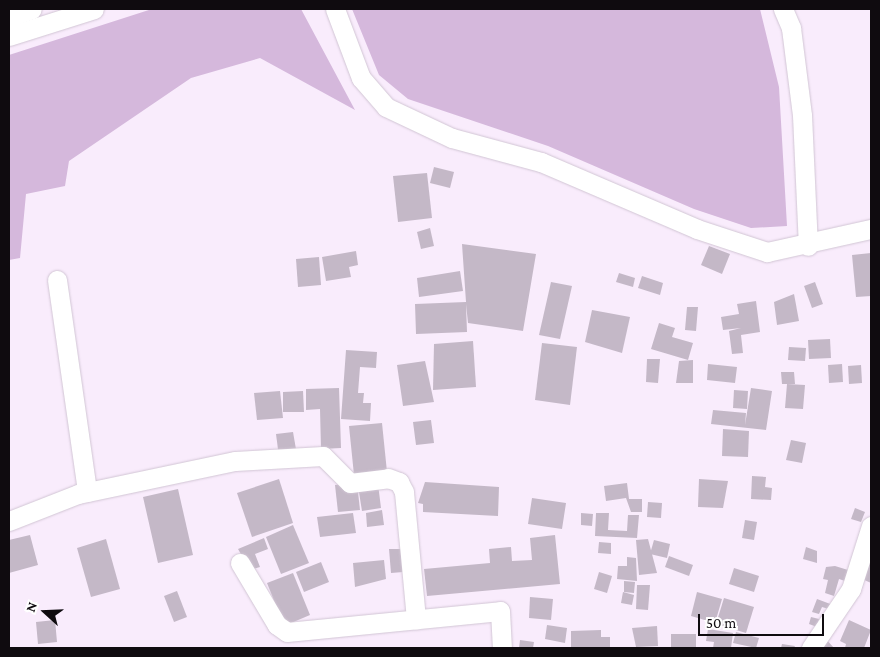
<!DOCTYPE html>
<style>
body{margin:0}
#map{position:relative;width:880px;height:657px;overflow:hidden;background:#f9ecfc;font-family:"Crimson Pro",serif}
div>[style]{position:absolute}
.green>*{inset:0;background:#d5b8dc}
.building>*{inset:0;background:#c4b8c7}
.roads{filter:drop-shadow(0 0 1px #d1c5d4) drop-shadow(0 0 1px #d1c5d4)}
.street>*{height:19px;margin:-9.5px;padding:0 9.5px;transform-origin:9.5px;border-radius:9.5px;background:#fff}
span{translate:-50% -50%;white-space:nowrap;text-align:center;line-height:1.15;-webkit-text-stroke:4px #fff;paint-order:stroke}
.frame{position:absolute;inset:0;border:10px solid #0f0b0f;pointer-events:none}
.north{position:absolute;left:20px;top:587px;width:50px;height:50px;-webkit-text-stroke:4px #fff;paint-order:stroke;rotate:290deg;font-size:14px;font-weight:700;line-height:20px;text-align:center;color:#0f0b0f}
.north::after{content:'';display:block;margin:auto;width:18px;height:22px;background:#0f0b0f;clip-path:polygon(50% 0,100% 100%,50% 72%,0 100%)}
.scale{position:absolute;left:698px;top:614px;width:126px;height:22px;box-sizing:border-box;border:2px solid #0f0b0f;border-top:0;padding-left:6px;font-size:15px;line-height:18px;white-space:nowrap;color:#0f0b0f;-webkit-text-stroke:4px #fff;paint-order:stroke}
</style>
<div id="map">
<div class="green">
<div style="clip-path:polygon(152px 9px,301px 9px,355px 110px,260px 58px,191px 78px,69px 161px,65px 186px,26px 194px,20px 258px,9px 260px,9px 55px)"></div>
<div style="clip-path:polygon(352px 9px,760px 9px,779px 87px,787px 226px,751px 228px,694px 209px,548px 146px,408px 99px,379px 75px)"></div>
</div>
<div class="building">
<div style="clip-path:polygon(434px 167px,454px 172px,450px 188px,430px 183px)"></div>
<div style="clip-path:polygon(427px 173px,432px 218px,398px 222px,393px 176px)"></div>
<div style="clip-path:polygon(430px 228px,434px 246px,421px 249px,417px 232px)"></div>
<div style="clip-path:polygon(462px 244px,536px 254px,523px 331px,468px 323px,466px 304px,467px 332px,416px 334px,415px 304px,466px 302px)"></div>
<div style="clip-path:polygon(709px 246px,730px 254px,722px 274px,701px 265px)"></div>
<div style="clip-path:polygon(356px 251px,358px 265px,349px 267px,351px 277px,326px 281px,322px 257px)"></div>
<div style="clip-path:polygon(871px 253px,871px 296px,856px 297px,852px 255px)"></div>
<div style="clip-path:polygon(319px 257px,321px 285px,298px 287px,296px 259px)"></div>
<div style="clip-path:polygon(460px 271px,463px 291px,419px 297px,417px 278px)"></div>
<div style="clip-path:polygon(619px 273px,635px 278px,633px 287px,616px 282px)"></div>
<div style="clip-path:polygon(642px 276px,663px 283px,660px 295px,638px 288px)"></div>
<div style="clip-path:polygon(551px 282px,572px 286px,560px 339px,539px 335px)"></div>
<div style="clip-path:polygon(815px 282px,823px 304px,812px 308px,804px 286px)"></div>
<div style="clip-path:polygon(794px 294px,799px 321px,777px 325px,774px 302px)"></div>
<div style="clip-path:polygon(756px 301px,760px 332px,741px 335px,743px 353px,732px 354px,729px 331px,741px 328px,723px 330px,721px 317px,739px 314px,737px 304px)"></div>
<div style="clip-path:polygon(687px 307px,698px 307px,696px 331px,685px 330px)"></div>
<div style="clip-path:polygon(592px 310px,630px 317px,622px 353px,585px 342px)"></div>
<div style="clip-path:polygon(659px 323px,675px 328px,672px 337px,693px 343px,688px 360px,651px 349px)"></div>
<div style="clip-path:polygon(830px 339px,831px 358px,809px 359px,808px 340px)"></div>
<div style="clip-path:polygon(473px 341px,476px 387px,433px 390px,434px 344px)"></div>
<div style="clip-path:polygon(542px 343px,577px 347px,570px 405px,535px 400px)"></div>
<div style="clip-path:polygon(789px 347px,806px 348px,805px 361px,788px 360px)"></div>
<div style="clip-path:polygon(346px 350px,377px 352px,376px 368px,360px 367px,358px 393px,364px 393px,363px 403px,371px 403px,370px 421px,341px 419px)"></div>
<div style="clip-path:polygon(647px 359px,660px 359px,658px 383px,646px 382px)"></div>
<div style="clip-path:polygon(693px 360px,693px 383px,676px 383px,679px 361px)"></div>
<div style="clip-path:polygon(425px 361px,434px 402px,403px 406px,397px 365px)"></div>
<div style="clip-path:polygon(708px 364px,737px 367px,735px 383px,707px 380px)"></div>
<div style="clip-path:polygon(842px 364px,843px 382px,829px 383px,828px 365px)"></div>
<div style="clip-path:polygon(861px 365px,862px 383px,849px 384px,848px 366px)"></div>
<div style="clip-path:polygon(781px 372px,794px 372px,795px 384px,782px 384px)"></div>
<div style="clip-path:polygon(787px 384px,805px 385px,803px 409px,785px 408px)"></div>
<div style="clip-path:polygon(339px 388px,341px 448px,321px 449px,320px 409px,306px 410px,306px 389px)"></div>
<div style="clip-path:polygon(751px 388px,772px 391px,766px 430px,711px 424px,713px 410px,746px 413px,745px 425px)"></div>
<div style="clip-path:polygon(734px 390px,748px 391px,747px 409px,733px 408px)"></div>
<div style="clip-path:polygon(280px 391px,283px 418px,257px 420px,254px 393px)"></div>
<div style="clip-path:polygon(303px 391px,304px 412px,283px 412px,283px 392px)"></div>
<div style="clip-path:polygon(431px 420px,434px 443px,416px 445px,413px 422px)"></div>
<div style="clip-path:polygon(382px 423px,387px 472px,354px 475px,349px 426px)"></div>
<div style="clip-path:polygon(723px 429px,749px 431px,748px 457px,722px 456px)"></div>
<div style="clip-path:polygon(293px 432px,297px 455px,279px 457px,276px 434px)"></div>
<div style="clip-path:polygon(791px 440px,806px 443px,802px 463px,786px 460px)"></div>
<div style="clip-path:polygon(752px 476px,766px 477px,765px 487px,772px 488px,771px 500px,751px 499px)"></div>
<div style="clip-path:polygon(279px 479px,293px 523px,252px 537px,237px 493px)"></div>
<div style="clip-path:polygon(699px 479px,728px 481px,723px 508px,698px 507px)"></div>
<div style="clip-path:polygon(425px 482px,499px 487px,498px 516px,423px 512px,423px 504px,418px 503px)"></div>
<div style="clip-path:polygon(357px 483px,360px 510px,338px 512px,335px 485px)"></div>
<div style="clip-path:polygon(627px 483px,629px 499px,642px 499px,642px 512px,631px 512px,626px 498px,606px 501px,604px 486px)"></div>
<div style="clip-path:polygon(378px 484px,381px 508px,362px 511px,358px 486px)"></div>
<div style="clip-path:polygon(178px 489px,193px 555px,158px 563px,143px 497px)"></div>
<div style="clip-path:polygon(532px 498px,566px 503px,562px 529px,528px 524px)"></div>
<div style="clip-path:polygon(648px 502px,662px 503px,661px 518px,647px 517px)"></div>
<div style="clip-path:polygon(855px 508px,865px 512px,861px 522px,851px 519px)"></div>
<div style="clip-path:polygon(382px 510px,384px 525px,367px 527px,366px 513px)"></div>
<div style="clip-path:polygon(353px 513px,356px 533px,320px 537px,317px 517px)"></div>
<div style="clip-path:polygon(581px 513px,593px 514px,592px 526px,581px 525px)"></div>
<div style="clip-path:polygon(596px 513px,609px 513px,608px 530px,627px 531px,628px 515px,639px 515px,637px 538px,595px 536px)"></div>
<div style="clip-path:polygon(745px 520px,757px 522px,754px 540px,742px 538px)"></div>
<div style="clip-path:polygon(293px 525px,309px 563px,281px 574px,266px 537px)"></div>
<div style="clip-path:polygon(30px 535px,38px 565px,9px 573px,9px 540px)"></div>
<div style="clip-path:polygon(555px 535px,560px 584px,427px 596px,424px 569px,490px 563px,489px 549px,511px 547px,512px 561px,532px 560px,530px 538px)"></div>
<div style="clip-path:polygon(264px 538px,268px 549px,255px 554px,260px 567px,250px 570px,238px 549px)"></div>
<div style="clip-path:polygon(106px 539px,120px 589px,91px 597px,77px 548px)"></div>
<div style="clip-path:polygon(648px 539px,657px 573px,639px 575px,636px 540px)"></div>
<div style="clip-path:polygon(654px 540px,670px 544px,667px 558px,650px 554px)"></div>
<div style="clip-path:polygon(599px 542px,611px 543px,611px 554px,598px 553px)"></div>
<div style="clip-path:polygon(806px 547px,817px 551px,817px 563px,803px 559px)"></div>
<div style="clip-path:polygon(389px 549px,402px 549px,403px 572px,391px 573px)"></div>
<div style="clip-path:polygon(871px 555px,871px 583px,860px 578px)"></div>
<div style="clip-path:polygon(669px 556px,693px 565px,689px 576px,665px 567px)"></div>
<div style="clip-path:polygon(627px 557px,636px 558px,637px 581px,617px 579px,618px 566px,627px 566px)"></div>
<div style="clip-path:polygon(384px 560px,386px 579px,355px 587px,353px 563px)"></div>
<div style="clip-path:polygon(321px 562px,329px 582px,304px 592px,296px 572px)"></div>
<div style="clip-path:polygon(835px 566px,848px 570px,845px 581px,839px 579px,834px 596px,825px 593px,828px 580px,823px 579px,826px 567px)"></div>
<div style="clip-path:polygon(734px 568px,759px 576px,754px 592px,729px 584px)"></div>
<div style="clip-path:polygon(599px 572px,612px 576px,607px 593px,594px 589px)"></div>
<div style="clip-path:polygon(293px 573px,310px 615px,284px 626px,267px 583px)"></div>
<div style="clip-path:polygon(624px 581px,635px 582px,634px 593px,624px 592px)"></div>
<div style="clip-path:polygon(637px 585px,650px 585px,648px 610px,636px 609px)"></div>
<div style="clip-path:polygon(177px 591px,187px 617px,174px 622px,164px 596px)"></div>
<div style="clip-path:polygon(623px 592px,634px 595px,632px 605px,621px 603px)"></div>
<div style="clip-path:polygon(697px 592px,722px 599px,715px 623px,691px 616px)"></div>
<div style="clip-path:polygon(530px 597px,553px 599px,551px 620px,529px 618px)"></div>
<div style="clip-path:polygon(724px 598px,754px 607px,746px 633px,716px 624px)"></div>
<div style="clip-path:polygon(817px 599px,833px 605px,832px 610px,822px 607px,819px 614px,812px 612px)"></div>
<div style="clip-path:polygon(811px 617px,819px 619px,817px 627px,809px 624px)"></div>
<div style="clip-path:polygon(55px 620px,57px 642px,38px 644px,36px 622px)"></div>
<div style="clip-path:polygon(849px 620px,871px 630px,864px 648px,845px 648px,846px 644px,840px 641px)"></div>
<div style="clip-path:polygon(547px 625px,567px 628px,565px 643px,545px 639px)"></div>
<div style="clip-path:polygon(657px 626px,658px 646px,636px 647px,632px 628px)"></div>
<div style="clip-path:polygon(708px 629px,733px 633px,731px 648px,713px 648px,714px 642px,706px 641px)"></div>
<div style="clip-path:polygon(601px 630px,601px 637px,610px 637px,610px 648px,571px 648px,571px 631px)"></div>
<div style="clip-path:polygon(736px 632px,759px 638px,756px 648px,733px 643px)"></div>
<div style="clip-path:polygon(671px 634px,696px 634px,696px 648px,671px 647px)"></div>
<div style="clip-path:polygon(825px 638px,834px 648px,815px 648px)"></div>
<div style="clip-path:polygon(520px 640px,534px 642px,533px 648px,519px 648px)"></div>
<div style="clip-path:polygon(782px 644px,795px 646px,794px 648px,781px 648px)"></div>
</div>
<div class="roads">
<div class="street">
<div style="left:335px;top:9px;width:74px;rotate:69.4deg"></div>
<div style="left:361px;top:78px;width:38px;rotate:49deg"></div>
<div style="left:386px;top:107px;width:73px;rotate:25.2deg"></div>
<div style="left:452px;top:138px;width:92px;rotate:15.1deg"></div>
<div style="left:541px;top:162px;width:170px;rotate:23.2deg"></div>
<div style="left:697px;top:229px;width:74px;rotate:18.2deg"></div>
<div style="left:767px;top:252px;width:107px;rotate:-12.5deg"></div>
<div style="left:783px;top:9px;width:21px;rotate:67deg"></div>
<div style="left:791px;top:28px;width:88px;rotate:82.8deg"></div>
<div style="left:802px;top:115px;width:131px;rotate:87.4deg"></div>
<div style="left:9px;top:17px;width:24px;rotate:-19deg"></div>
<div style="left:9px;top:36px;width:89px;rotate:-17.6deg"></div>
<div style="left:57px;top:280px;width:214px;rotate:81.9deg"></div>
<div style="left:9px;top:521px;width:74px;rotate:-21.4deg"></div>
<div style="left:78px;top:494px;width:160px;rotate:-11.9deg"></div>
<div style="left:235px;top:461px;width:88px;rotate:-3.3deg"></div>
<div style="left:323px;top:456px;width:38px;rotate:45deg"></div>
<div style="left:350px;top:483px;width:38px;rotate:-7deg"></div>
<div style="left:388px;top:478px;width:12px;rotate:20deg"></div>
<div style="left:399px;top:482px;width:11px;rotate:63deg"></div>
<div style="left:404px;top:492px;width:128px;rotate:84.6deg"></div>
<div style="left:240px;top:563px;width:72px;rotate:59.2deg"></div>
<div style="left:277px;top:625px;width:12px;rotate:35deg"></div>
<div style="left:287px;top:632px;width:214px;rotate:-5.6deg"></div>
<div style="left:500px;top:611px;width:37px;rotate:87deg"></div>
<div style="left:811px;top:648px;width:71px;rotate:-55.9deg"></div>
<div style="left:851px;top:589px;width:66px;rotate:-72.4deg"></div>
</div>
</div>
<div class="frame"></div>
<div class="north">N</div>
<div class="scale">50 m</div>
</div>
